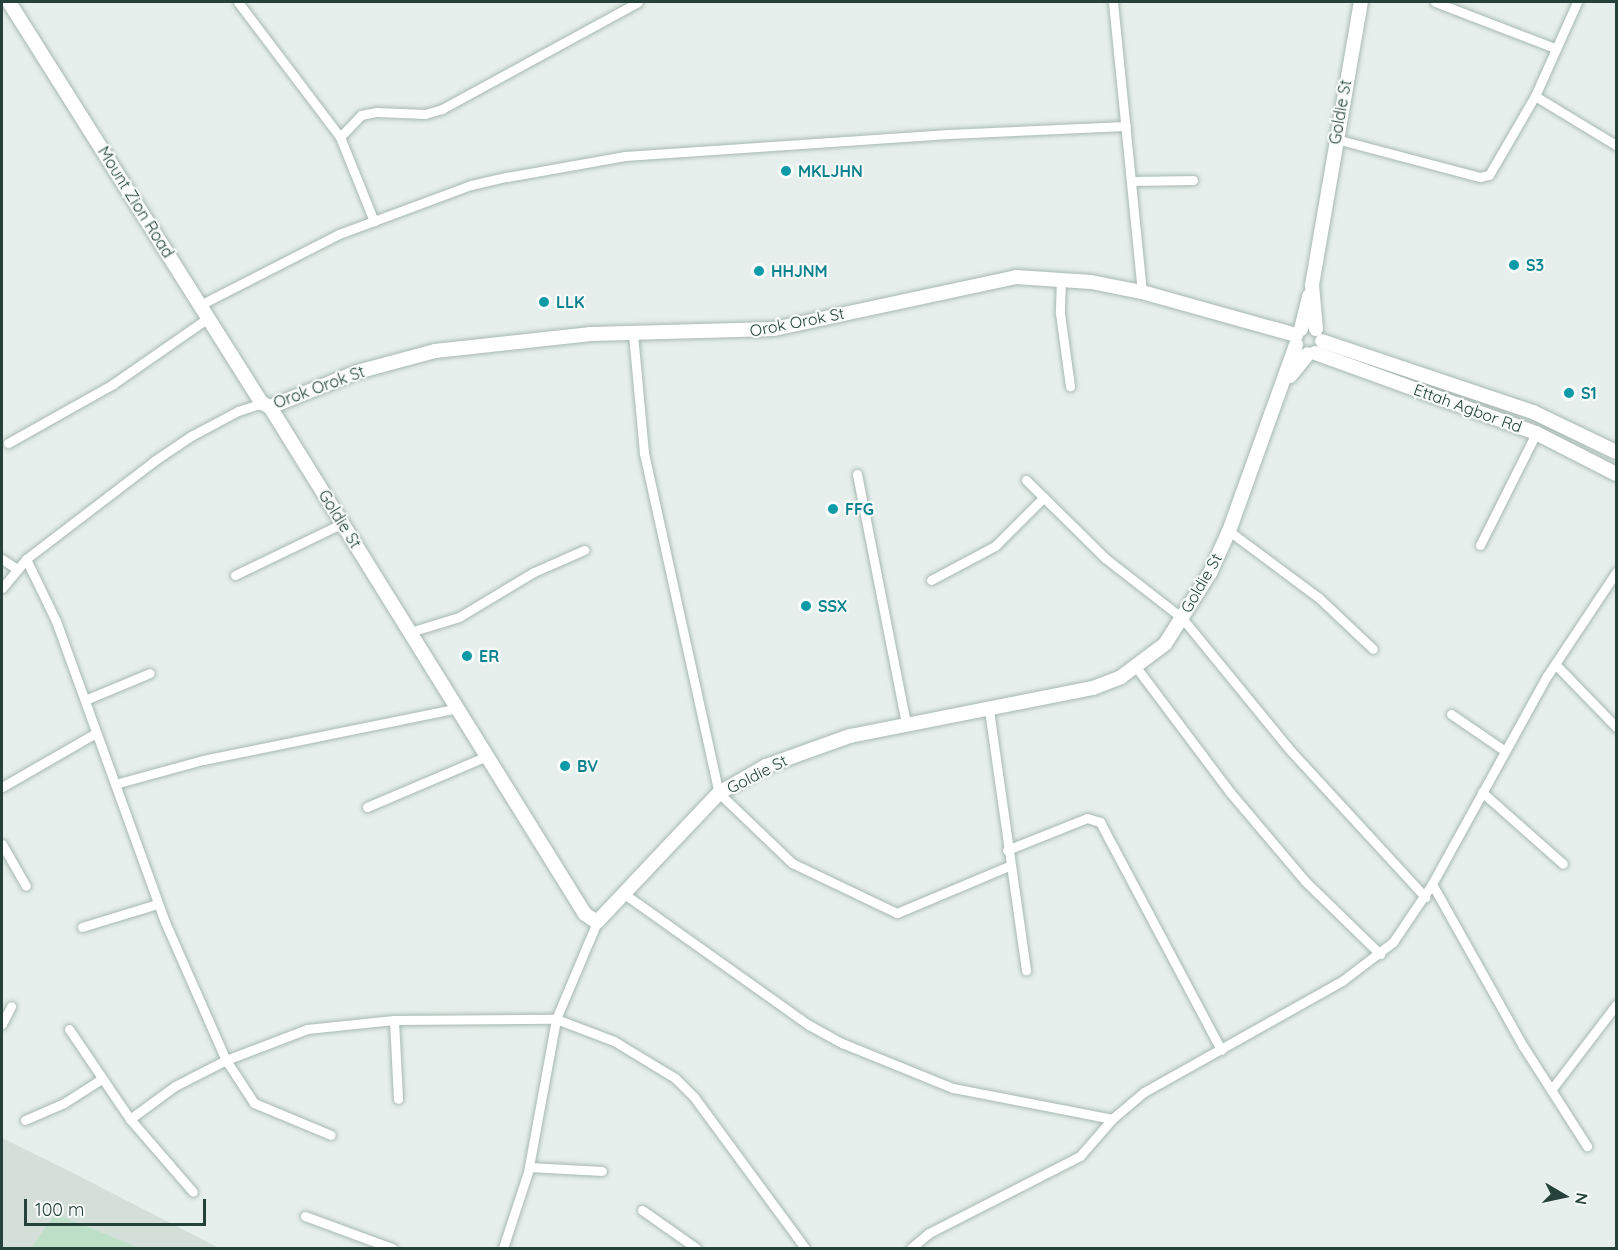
<!DOCTYPE html>
<style>
body{margin:0}
#map{position:relative;width:1618px;height:1250px;overflow:hidden;background:#e6efeb;font-family:Quicksand,sans-serif}
div>[style]{position:absolute}
.built>*{inset:0;background:#d4dfda}
.green>*{inset:0;background:#bfe0c8}
.roads{filter:drop-shadow(0 0 2px #a8b8b2) drop-shadow(0 0 2px #a8b8b2)}
.street>*{height:9px;margin:-4.5px;padding:0 4.5px;transform-origin:4.5px;border-radius:4.5px;background:#fff}
.secondary>*{height:14px;margin:-7px;padding:0 7px;transform-origin:7px;border-radius:7px;background:#fff}
.dots>*{width:16px;height:16px;translate:-50% -50%;box-sizing:border-box;border:3px solid #f7fbf9;border-radius:50%}
span{translate:-50% -50%;white-space:nowrap;text-align:center;line-height:1.15;-webkit-text-stroke:4.5px #f7fbf9;paint-order:stroke}
.street-label{font-size:16px;color:#24423a}
.culture-label{font-size:16px;color:#0d838f;font-weight:700}
.left{translate:0 -50%;text-align:left}
.frame{position:absolute;inset:0;border:3px solid #24423a;pointer-events:none}
.north{position:absolute;left:1534px;top:1166px;width:60px;height:60px;-webkit-text-stroke:4px #f7fbf9;paint-order:stroke;rotate:99deg;font-size:16px;font-weight:700;line-height:24px;text-align:center;color:#24423a}
.north::after{content:'';display:block;margin:auto;width:21px;height:27px;background:#24423a;clip-path:polygon(50% 0,100% 100%,50% 72%,0 100%)}
.scale{position:absolute;left:24px;top:1199px;width:182px;height:27px;box-sizing:border-box;border:3px solid #24423a;border-top:0;padding-left:8px;font-size:18px;line-height:21px;white-space:nowrap;color:#24423a;-webkit-text-stroke:4px #f7fbf9;paint-order:stroke}
</style>
<div id="map">
<div class="built">
<div style="clip-path:polygon(2px 1138px,73px 1173px,219px 1248px,2px 1248px)"></div>
</div>
<div class="green">
<div style="clip-path:polygon(55px 1214px,140px 1248px,31px 1248px)"></div>
</div>
<div class="roads">
<div class="street">
<div style="left:238px;top:2px;width:169px;rotate:52.9deg"></div>
<div style="left:340px;top:137px;width:91px;rotate:68deg"></div>
<div style="left:1113px;top:2px;width:291px;rotate:84.3deg"></div>
<div style="left:1435px;top:2px;width:129px;rotate:21deg"></div>
<div style="left:1535px;top:96px;width:95px;rotate:31.2deg"></div>
<div style="left:340px;top:137px;width:30px;rotate:-46deg"></div>
<div style="left:361px;top:115px;width:16px;rotate:-11deg"></div>
<div style="left:377px;top:112px;width:48px;rotate:2.4deg"></div>
<div style="left:425px;top:114px;width:18px;rotate:-16deg"></div>
<div style="left:442px;top:109px;width:223px;rotate:-28.6deg"></div>
<div style="left:1336px;top:139px;width:149px;rotate:14.8deg"></div>
<div style="left:1480px;top:177px;width:9px;rotate:-13deg"></div>
<div style="left:1489px;top:175px;width:91px;rotate:-59.8deg"></div>
<div style="left:1535px;top:96px;width:103px;rotate:-65.9deg"></div>
<div style="left:1132px;top:181px;width:61px;rotate:-0.9deg"></div>
<div style="left:1061px;top:279px;width:34px;rotate:92deg"></div>
<div style="left:1060px;top:313px;width:74px;rotate:82.2deg"></div>
<div style="left:200px;top:305px;width:156px;rotate:-27.1deg"></div>
<div style="left:339px;top:234px;width:141px;rotate:-20.4deg"></div>
<div style="left:471px;top:185px;width:37px;rotate:-13deg"></div>
<div style="left:507px;top:177px;width:120px;rotate:-10.1deg"></div>
<div style="left:625px;top:156px;width:324px;rotate:-3.9deg"></div>
<div style="left:948px;top:134px;width:178px;rotate:-2.6deg"></div>
<div style="left:633px;top:334px;width:120px;rotate:84.7deg"></div>
<div style="left:644px;top:453px;width:348px;rotate:77.6deg"></div>
<div style="left:719px;top:793px;width:101px;rotate:43.8deg"></div>
<div style="left:792px;top:863px;width:116px;rotate:25.5deg"></div>
<div style="left:897px;top:913px;width:121px;rotate:-22.8deg"></div>
<div style="left:8px;top:443px;width:120px;rotate:-29.3deg"></div>
<div style="left:113px;top:384px;width:116px;rotate:-34.8deg"></div>
<div style="left:857px;top:474px;width:255px;rotate:78.9deg"></div>
<div style="left:1026px;top:480px;width:111px;rotate:44.6deg"></div>
<div style="left:1105px;top:558px;width:98px;rotate:37.9deg"></div>
<div style="left:1182px;top:618px;width:171px;rotate:50.7deg"></div>
<div style="left:1290px;top:750px;width:200px;rotate:47.4deg"></div>
<div style="left:1229px;top:531px;width:112px;rotate:36.7deg"></div>
<div style="left:1319px;top:598px;width:74px;rotate:43.4deg"></div>
<div style="left:1480px;top:545px;width:125px;rotate:-63.4deg"></div>
<div style="left:2px;top:559px;width:18px;rotate:34deg"></div>
<div style="left:26px;top:559px;width:69px;rotate:64.2deg"></div>
<div style="left:56px;top:621px;width:320px;rotate:70.1deg"></div>
<div style="left:165px;top:922px;width:151px;rotate:66.2deg"></div>
<div style="left:226px;top:1060px;width:51px;rotate:56.9deg"></div>
<div style="left:254px;top:1103px;width:83px;rotate:22.6deg"></div>
<div style="left:235px;top:575px;width:120px;rotate:-25.7deg"></div>
<div style="left:931px;top:580px;width:72px;rotate:-28deg"></div>
<div style="left:995px;top:546px;width:69px;rotate:-45deg"></div>
<div style="left:2px;top:588px;width:38px;rotate:-50deg"></div>
<div style="left:26px;top:559px;width:161px;rotate:-37.4deg"></div>
<div style="left:154px;top:461px;width:45px;rotate:-34deg"></div>
<div style="left:191px;top:436px;width:53px;rotate:-28deg"></div>
<div style="left:238px;top:411px;width:25px;rotate:-18deg"></div>
<div style="left:410px;top:632px;width:51px;rotate:-17deg"></div>
<div style="left:459px;top:617px;width:87px;rotate:-31deg"></div>
<div style="left:534px;top:572px;width:55px;rotate:-23.7deg"></div>
<div style="left:1555px;top:664px;width:88px;rotate:45.9deg"></div>
<div style="left:1136px;top:667px;width:155px;rotate:53.1deg"></div>
<div style="left:1229px;top:791px;width:118px;rotate:49.8deg"></div>
<div style="left:1305px;top:881px;width:105px;rotate:44.2deg"></div>
<div style="left:85px;top:700px;width:70px;rotate:-22.6deg"></div>
<div style="left:989px;top:710px;width:263px;rotate:81.9deg"></div>
<div style="left:1451px;top:714px;width:65px;rotate:34.4deg"></div>
<div style="left:115px;top:784px;width:91px;rotate:-15.3deg"></div>
<div style="left:203px;top:760px;width:260px;rotate:-11.5deg"></div>
<div style="left:2px;top:787px;width:108px;rotate:-29.9deg"></div>
<div style="left:1482px;top:792px;width:108px;rotate:41.6deg"></div>
<div style="left:367px;top:807px;width:130px;rotate:-23deg"></div>
<div style="left:2px;top:844px;width:48px;rotate:60.3deg"></div>
<div style="left:1007px;top:850px;width:86px;rotate:-21.8deg"></div>
<div style="left:1087px;top:818px;width:14px;rotate:17deg"></div>
<div style="left:1100px;top:822px;width:258px;rotate:62deg"></div>
<div style="left:1432px;top:884px;width:186px;rotate:60.7deg"></div>
<div style="left:1523px;top:1046px;width:119px;rotate:57.4deg"></div>
<div style="left:623px;top:893px;width:228px;rotate:35.4deg"></div>
<div style="left:809px;top:1025px;width:38px;rotate:29deg"></div>
<div style="left:842px;top:1043px;width:120px;rotate:22.1deg"></div>
<div style="left:953px;top:1088px;width:162px;rotate:11deg"></div>
<div style="left:82px;top:927px;width:78px;rotate:-17deg"></div>
<div style="left:394px;top:1020px;width:79px;rotate:87.1deg"></div>
<div style="left:2px;top:1024px;width:20px;rotate:-63deg"></div>
<div style="left:69px;top:1029px;width:109px;rotate:55.9deg"></div>
<div style="left:130px;top:1119px;width:96px;rotate:49.2deg"></div>
<div style="left:1551px;top:1090px;width:107px;rotate:-52.6deg"></div>
<div style="left:130px;top:1119px;width:56px;rotate:-36.3deg"></div>
<div style="left:175px;top:1086px;width:57px;rotate:-27deg"></div>
<div style="left:226px;top:1060px;width:87px;rotate:-20.9deg"></div>
<div style="left:307px;top:1029px;width:87px;rotate:-5.9deg"></div>
<div style="left:394px;top:1020px;width:162px;rotate:-0.4deg"></div>
<div style="left:556px;top:1019px;width:62px;rotate:20.8deg"></div>
<div style="left:614px;top:1041px;width:71px;rotate:31.2deg"></div>
<div style="left:675px;top:1078px;width:27px;rotate:45deg"></div>
<div style="left:694px;top:1097px;width:187px;rotate:53.7deg"></div>
<div style="left:25px;top:1120px;width:43px;rotate:-23.6deg"></div>
<div style="left:64px;top:1103px;width:43px;rotate:-32.6deg"></div>
<div style="left:529px;top:1167px;width:73px;rotate:3.1deg"></div>
<div style="left:642px;top:1210px;width:66px;rotate:35.1deg"></div>
<div style="left:305px;top:1216px;width:93px;rotate:20.2deg"></div>
<div style="left:503px;top:1248px;width:80px;rotate:-71.8deg"></div>
<div style="left:528px;top:1172px;width:156px;rotate:-79.6deg"></div>
<div style="left:556px;top:1019px;width:105px;rotate:-67.1deg"></div>
<div style="left:911px;top:1248px;width:23px;rotate:-40deg"></div>
<div style="left:929px;top:1233px;width:169px;rotate:-27deg"></div>
<div style="left:1080px;top:1156px;width:49px;rotate:-49.1deg"></div>
<div style="left:1112px;top:1119px;width:42px;rotate:-40.2deg"></div>
<div style="left:1144px;top:1092px;width:227px;rotate:-29.3deg"></div>
<div style="left:1342px;top:981px;width:64px;rotate:-37.4deg"></div>
<div style="left:1393px;top:942px;width:70px;rotate:-56.1deg"></div>
<div style="left:1432px;top:884px;width:238px;rotate:-61.1deg"></div>
<div style="left:1547px;top:676px;width:125px;rotate:-56.4deg"></div>
</div>
<div class="secondary">
<div style="left:9px;top:2px;width:474px;rotate:57.8deg"></div>
<div style="left:262px;top:403px;width:9px;rotate:27deg"></div>
<div style="left:270px;top:407px;width:94px;rotate:-21.9deg"></div>
<div style="left:357px;top:372px;width:81px;rotate:-15.1deg"></div>
<div style="left:435px;top:351px;width:157px;rotate:-6.2deg"></div>
<div style="left:591px;top:334px;width:183px;rotate:-1.6deg"></div>
<div style="left:774px;top:329px;width:248px;rotate:-12.1deg"></div>
<div style="left:1016px;top:277px;width:75px;rotate:3.8deg"></div>
<div style="left:1091px;top:282px;width:52px;rotate:11.1deg"></div>
<div style="left:1142px;top:292px;width:160px;rotate:15.6deg"></div>
<div style="left:1301px;top:329px;width:34px;rotate:-76deg"></div>
<div style="left:1316px;top:329px;width:44px;rotate:-95.2deg"></div>
<div style="left:1312px;top:285px;width:287px;rotate:-80.2deg"></div>
<div style="left:1322px;top:341px;width:223px;rotate:18.6deg"></div>
<div style="left:1533px;top:412px;width:92px;rotate:25.7deg"></div>
<div style="left:1315px;top:353px;width:235px;rotate:19.9deg"></div>
<div style="left:1536px;top:433px;width:90px;rotate:27.1deg"></div>
<div style="left:1290px;top:376px;width:28px;rotate:-51deg"></div>
<div style="left:270px;top:407px;width:597px;rotate:58.15deg"></div>
<div style="left:585px;top:914px;width:14px;rotate:34deg"></div>
<div style="left:597px;top:922px;width:178px;rotate:-46.6deg"></div>
<div style="left:719px;top:793px;width:54px;rotate:-29.9deg"></div>
<div style="left:766px;top:766px;width:89px;rotate:-19.7deg"></div>
<div style="left:850px;top:736px;width:248px;rotate:-11.2deg"></div>
<div style="left:1093px;top:688px;width:30px;rotate:-21deg"></div>
<div style="left:1121px;top:677px;width:55px;rotate:-36.9deg"></div>
<div style="left:1165px;top:644px;width:84px;rotate:-57.6deg"></div>
<div style="left:1210px;top:573px;width:46px;rotate:-65.7deg"></div>
<div style="left:1229px;top:531px;width:198px;rotate:-70.2deg"></div>
</div>
</div>
<div class="dots">
<div style="left:786px;top:171px;background:#0f9aa8"></div>
<div style="left:1514px;top:265px;background:#0f9aa8"></div>
<div style="left:759px;top:271px;background:#0f9aa8"></div>
<div style="left:544px;top:302px;background:#0f9aa8"></div>
<div style="left:1569px;top:393px;background:#0f9aa8"></div>
<div style="left:833px;top:509px;background:#0f9aa8"></div>
<div style="left:806px;top:606px;background:#0f9aa8"></div>
<div style="left:467px;top:656px;background:#0f9aa8"></div>
<div style="left:565px;top:766px;background:#0f9aa8"></div>
</div>
<div class="street-label">
<span style="left:1340px;top:112px;rotate:-80deg">Goldie St</span>
<span style="left:136px;top:202px;rotate:58deg">Mount Zion Road</span>
<span style="left:797px;top:322px;rotate:-11deg">Orok Orok St</span>
<span style="left:319px;top:387px;rotate:-20deg">Orok Orok St</span>
<span style="left:1468px;top:408px;rotate:20deg">Ettah Agbor Rd</span>
<span style="left:340px;top:519px;rotate:58deg">Goldie St</span>
<span style="left:1201px;top:583px;rotate:-60deg">Goldie St</span>
<span style="left:757px;top:774px;rotate:-27deg">Goldie St</span>
</div>
<div class="culture-label">
<span class="left" style="left:798px;top:171px">MKLJHN</span>
<span class="left" style="left:1526px;top:265px">S3</span>
<span class="left" style="left:771px;top:271px">HHJNM</span>
<span class="left" style="left:556px;top:302px">LLK</span>
<span class="left" style="left:1581px;top:393px">S1</span>
<span class="left" style="left:845px;top:509px">FFG</span>
<span class="left" style="left:818px;top:606px">SSX</span>
<span class="left" style="left:479px;top:656px">ER</span>
<span class="left" style="left:577px;top:766px">BV</span>
</div>
<div class="frame"></div>
<div class="north">N</div>
<div class="scale">100 m</div>
</div>
